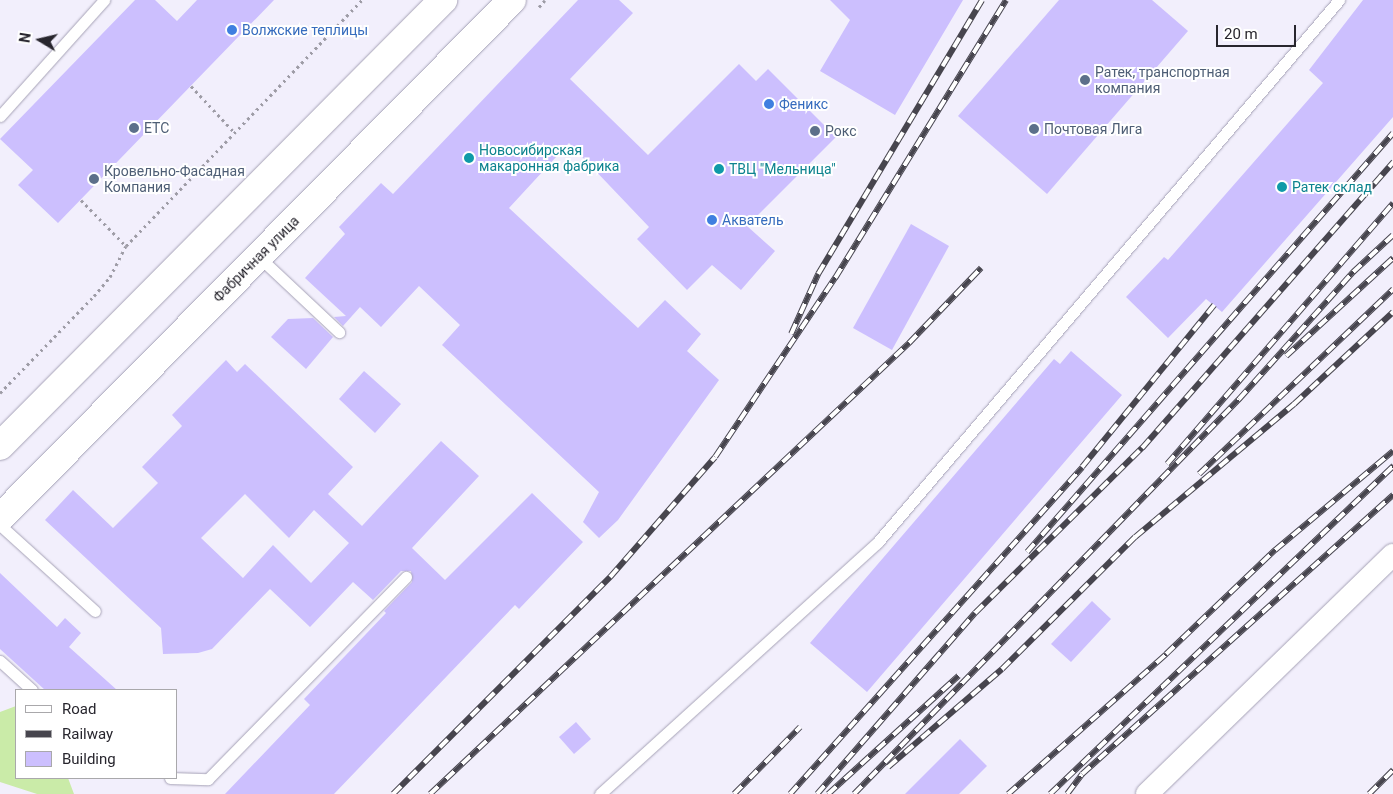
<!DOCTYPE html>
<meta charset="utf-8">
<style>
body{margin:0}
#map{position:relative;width:1393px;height:794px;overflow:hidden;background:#f2effc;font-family:Roboto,sans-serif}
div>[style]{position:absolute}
.green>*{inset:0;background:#caeba8}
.building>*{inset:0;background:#ccbffe}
.path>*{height:3px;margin-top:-1.5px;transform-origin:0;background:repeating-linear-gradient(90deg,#9e9ca6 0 2.5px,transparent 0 6.5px)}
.roads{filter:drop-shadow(0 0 1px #a6a2b6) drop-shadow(0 0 1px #a6a2b6)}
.lane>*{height:11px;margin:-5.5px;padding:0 5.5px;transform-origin:5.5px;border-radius:5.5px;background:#fff}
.street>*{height:22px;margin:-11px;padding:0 11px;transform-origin:11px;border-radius:11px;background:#fff}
.primary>*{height:28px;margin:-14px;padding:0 14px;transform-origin:14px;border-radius:14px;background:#fff}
.rail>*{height:5.5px;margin-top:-2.75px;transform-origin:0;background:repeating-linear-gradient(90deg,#fff 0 11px,#47454e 0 22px);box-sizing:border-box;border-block:1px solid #47454e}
.dots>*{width:14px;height:14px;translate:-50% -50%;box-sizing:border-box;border:2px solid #fff;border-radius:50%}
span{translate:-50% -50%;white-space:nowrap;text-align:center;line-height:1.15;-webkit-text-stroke:4px #fff;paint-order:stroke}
.shop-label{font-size:14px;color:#366cbe}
.left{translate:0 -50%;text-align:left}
.service-label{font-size:14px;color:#4e5e75}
.culture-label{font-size:14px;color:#0d838f}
.street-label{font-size:14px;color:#28262e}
.legend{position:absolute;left:15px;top:689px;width:162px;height:90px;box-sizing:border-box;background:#fff;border:1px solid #a9a8ab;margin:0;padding:6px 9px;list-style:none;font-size:15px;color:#28262e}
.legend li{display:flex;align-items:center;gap:10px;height:25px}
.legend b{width:25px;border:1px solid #a9a8ab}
.north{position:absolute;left:15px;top:15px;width:50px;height:50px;-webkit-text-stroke:4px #fff;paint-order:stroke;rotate:279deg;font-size:14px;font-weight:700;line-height:20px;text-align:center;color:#28262e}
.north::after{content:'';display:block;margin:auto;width:18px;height:22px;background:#28262e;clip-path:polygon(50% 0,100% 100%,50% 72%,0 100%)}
.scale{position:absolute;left:1216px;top:25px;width:80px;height:22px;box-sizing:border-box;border:2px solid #28262e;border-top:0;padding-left:6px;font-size:15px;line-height:18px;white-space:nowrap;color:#28262e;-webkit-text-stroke:4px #fff;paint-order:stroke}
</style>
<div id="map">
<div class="green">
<div style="clip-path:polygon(16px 706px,16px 778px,68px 778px,74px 794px,37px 794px,0 782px,0 712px)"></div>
</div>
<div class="building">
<div style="clip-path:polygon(135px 0,155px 0,177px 21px,197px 0,274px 0,58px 223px,18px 185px,33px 170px,0 139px)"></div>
<div style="clip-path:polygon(578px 0,619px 0,633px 13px,570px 79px,648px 155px,739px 64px,756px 81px,768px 69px,836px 137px,747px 226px,775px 251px,741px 290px,712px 265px,687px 290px,637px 239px,649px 227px,569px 143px,509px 208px,638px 328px,665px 300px,701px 334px,687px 351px,719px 380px,618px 520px,599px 538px,583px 522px,599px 492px,442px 345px,460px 325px,419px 286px,381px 327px,360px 307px,343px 326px,334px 317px,346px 316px,305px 278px,345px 234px,339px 227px,381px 183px,393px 194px)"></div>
<div style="clip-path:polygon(830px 0,963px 0,895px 115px,820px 71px,850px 20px)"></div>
<div style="clip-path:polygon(1059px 0,1152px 0,1188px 31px,1047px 194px,958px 116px)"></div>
<div style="clip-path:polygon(1363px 0,1393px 0,1393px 117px,1222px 312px,1206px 299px,1168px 338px,1126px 297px,1164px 257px,1168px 260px,1323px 83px,1309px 70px)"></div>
<div style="clip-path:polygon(911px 224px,949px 246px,892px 350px,853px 328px)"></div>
<div style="clip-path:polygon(313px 318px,333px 337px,306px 369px,271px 337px,288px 319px)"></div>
<div style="clip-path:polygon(1071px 351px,1122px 395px,867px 692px,810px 643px,1054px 359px,1060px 364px)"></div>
<div style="clip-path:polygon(evenodd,226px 360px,237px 372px,245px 364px,353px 467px,328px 494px,362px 526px,441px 441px,479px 476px,412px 548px,445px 580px,532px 493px,583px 542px,519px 609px,515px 605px,334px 794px,225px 794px,310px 705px,304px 699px,386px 613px,384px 611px,412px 582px,411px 571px,401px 571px,373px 600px,353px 582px,310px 627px,270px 589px,212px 649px,198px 653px,163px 654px,161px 628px,45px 520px,73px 490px,113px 528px,158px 483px,142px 467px,182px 426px,172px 415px,226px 360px,245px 494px,289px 538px,314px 510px,349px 543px,311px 583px,273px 545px,243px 578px,201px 538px,245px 494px)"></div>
<div style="clip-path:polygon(364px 371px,401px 404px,375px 433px,339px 399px)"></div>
<div style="clip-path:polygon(0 573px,57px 627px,65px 618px,81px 633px,69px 647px,117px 690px,45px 690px,0 649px)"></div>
<div style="clip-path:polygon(1092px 601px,1111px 619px,1071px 662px,1051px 644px)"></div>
<div style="clip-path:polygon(576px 722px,591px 739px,574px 754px,559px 737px)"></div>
<div style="clip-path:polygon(960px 739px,987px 766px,959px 794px,905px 794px)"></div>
</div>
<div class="path">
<div style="left:539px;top:7px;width:9px;rotate:-49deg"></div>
<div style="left:191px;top:86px;width:63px;rotate:46.9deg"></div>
<div style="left:81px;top:200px;width:64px;rotate:45.6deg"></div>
<div style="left:0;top:393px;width:135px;rotate:-45.9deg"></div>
<div style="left:94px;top:296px;width:25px;rotate:-50deg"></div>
<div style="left:110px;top:277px;width:35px;rotate:-63deg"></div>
<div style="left:126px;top:246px;width:341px;rotate:-46.2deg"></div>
</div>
<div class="roads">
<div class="lane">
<div style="left:0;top:116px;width:156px;rotate:-48.1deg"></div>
<div style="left:259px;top:257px;width:110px;rotate:43.2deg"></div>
<div style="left:0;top:525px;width:128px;rotate:42.2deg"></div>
<div style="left:0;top:661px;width:43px;rotate:42.2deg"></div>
<div style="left:170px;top:778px;width:38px;rotate:2deg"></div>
<div style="left:208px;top:779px;width:283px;rotate:-45.6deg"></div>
<div style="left:600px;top:794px;width:374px;rotate:-42.2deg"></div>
<div style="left:877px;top:543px;width:713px;rotate:-49.61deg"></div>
</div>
<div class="street">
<div style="left:1147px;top:794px;width:343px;rotate:-44.2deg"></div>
</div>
<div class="primary">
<div style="left:0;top:446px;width:629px;rotate:-45.19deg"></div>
<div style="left:0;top:518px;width:728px;rotate:-45.33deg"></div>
</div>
</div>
<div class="rail">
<div style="left:791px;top:334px;width:66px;rotate:-65.8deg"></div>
<div style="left:818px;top:274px;width:319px;rotate:-59.1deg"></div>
<div style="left:1286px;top:356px;width:145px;rotate:-42.5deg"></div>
<div style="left:1167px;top:464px;width:345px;rotate:-49.1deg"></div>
<div style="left:1199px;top:474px;width:268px;rotate:-43.6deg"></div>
<div style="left:1027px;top:552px;width:556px;rotate:-48.86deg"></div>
<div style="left:888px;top:767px;width:150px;rotate:-40.7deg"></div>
<div style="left:1002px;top:669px;width:187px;rotate:-44.8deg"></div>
<div style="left:1135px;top:537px;width:207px;rotate:-39.9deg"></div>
<div style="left:1294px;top:404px;width:135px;rotate:-42.9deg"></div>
<div style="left:393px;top:794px;width:307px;rotate:-45deg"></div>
<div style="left:610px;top:577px;width:159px;rotate:-48.8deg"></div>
<div style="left:715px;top:457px;width:216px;rotate:-56.2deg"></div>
<div style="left:835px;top:278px;width:326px;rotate:-58.4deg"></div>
<div style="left:430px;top:794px;width:658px;rotate:-43.28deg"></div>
<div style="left:909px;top:343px;width:104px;rotate:-46.2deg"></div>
<div style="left:734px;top:794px;width:94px;rotate:-45.4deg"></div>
<div style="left:790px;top:794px;width:438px;rotate:-48.2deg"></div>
<div style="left:1082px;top:467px;width:209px;rotate:-50.8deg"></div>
<div style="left:817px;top:794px;width:240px;rotate:-48.9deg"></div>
<div style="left:975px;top:613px;width:235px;rotate:-44.7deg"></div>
<div style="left:1142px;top:448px;width:381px;rotate:-48.7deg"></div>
<div style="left:828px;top:794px;width:176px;rotate:-42.2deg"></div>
<div style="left:854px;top:794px;width:552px;rotate:-45.73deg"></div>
<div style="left:1239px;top:399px;width:171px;rotate:-48.1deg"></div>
<div style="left:1353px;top:272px;width:54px;rotate:-42.8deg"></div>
<div style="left:1008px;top:794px;width:211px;rotate:-41.5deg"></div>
<div style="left:1166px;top:654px;width:151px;rotate:-43.7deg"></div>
<div style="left:1275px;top:550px;width:154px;rotate:-40deg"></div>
<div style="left:1050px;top:794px;width:475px;rotate:-43.7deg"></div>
<div style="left:1067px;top:794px;width:25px;rotate:-53deg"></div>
<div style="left:1082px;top:774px;width:418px;rotate:-41.9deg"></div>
<div style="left:1369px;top:794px;width:34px;rotate:-45deg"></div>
</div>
<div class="dots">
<div style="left:232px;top:30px;background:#3f7fe0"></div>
<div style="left:1085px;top:80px;background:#5c6f8a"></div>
<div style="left:769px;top:104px;background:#3f7fe0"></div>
<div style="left:134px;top:128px;background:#5c6f8a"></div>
<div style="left:1034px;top:129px;background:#5c6f8a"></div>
<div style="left:815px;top:131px;background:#5c6f8a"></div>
<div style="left:469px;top:158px;background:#0f9aa8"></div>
<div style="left:719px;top:169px;background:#0f9aa8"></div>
<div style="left:94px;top:179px;background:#5c6f8a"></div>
<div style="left:1282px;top:187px;background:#0f9aa8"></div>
<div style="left:712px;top:220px;background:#3f7fe0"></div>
</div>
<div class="shop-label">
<span class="left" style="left:242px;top:30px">Волжские теплицы</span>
<span class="left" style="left:779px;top:104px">Феникс</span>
<span class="left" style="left:722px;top:220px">Акватель</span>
</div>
<div class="service-label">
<span class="left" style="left:1095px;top:80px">Ратек, транспортная<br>компания</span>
<span class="left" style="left:144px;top:128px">ЕТС</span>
<span class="left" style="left:1044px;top:129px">Почтовая Лига</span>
<span class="left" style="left:825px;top:131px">Рокс</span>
<span class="left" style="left:104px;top:179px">Кровельно-Фасадная<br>Компания</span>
</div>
<div class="culture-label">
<span class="left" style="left:479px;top:158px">Новосибирская<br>макаронная фабрика</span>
<span class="left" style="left:729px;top:169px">ТВЦ "Мельница"</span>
<span class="left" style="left:1292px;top:187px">Ратек склад</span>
</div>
<div class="street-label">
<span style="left:256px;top:259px;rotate:-45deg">Фабричная улица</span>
</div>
<ul class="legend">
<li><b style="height:6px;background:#fff"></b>Road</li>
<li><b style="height:6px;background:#47454e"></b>Railway</li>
<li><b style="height:14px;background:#ccbffe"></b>Building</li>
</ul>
<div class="north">N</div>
<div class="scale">20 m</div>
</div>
